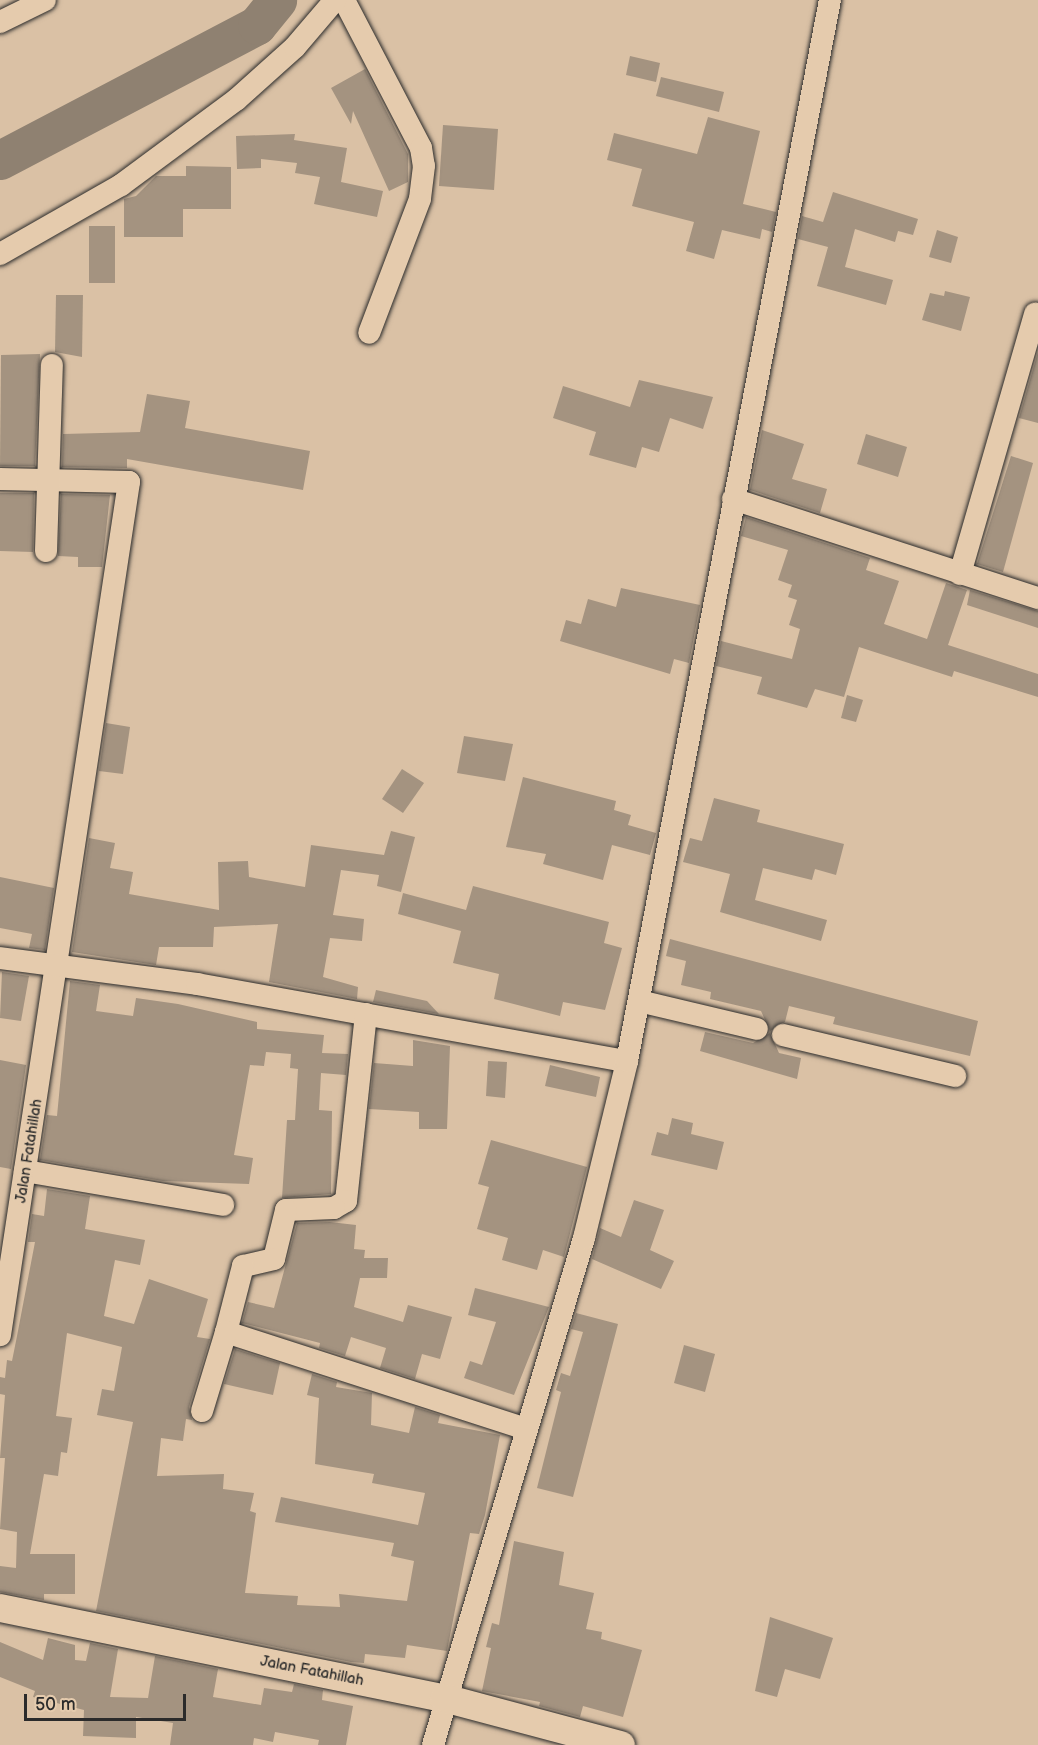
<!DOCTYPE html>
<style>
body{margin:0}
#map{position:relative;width:1038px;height:1745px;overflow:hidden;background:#dac1a5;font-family:"Balsamiq Sans",sans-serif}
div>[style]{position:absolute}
.river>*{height:39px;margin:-19.5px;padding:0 19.5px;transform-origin:19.5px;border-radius:19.5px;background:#8f8171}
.building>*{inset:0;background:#a49380}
.roads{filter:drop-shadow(0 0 2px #2b2b2b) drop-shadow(0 0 2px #2b2b2b)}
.minor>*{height:22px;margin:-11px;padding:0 11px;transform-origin:11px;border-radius:11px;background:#e5cbad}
.tertiary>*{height:28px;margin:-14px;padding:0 14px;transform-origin:14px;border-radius:14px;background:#e5cbad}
span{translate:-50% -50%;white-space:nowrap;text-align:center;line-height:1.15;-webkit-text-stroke:4.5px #e5cbad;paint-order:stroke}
.street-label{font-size:15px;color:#2b2b2b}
.scale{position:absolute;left:24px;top:1694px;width:162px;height:27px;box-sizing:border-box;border:3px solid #2b2b2b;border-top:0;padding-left:8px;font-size:18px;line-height:21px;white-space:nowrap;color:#2b2b2b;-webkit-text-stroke:4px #e5cbad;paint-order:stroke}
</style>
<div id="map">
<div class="river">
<div style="left:0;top:160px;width:290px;rotate:-27.7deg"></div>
<div style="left:257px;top:25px;width:32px;rotate:-51deg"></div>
</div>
<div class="building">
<div style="clip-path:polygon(630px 56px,660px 63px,656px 82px,626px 75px)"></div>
<div style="clip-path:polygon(365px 69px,408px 154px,408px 182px,389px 191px,353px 111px,351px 124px,331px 88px)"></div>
<div style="clip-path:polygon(661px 77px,724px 92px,719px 112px,656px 96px)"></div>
<div style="clip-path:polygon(708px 117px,760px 131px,743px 204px,776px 212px,772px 232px,762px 229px,760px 239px,722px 230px,714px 259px,686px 251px,694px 222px,632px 206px,642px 169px,607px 160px,614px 133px,697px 154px)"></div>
<div style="clip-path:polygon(443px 125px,498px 129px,494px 190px,439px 186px)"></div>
<div style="clip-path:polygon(295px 134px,294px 140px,347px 148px,341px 182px,383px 191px,377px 217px,314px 204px,320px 177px,295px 173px,297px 163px,261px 159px,261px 168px,237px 169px,236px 136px)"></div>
<div style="clip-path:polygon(186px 166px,231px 167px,231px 209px,183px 209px,183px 237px,124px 237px,124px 199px,136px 196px,156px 176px,186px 176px)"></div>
<div style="clip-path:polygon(833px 192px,918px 219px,913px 235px,898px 231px,895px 242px,855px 229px,845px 267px,893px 280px,886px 305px,817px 286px,828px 247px,798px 239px,802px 216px,823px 222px)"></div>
<div style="clip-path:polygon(89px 226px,115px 226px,115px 283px,89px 283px)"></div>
<div style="clip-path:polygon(937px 230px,958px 237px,951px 263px,929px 257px)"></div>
<div style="clip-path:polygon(945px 291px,970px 297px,961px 331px,922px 320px,930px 293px,944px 296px)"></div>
<div style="clip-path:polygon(56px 295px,83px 295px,82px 357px,55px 352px)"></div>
<div style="clip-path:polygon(1038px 352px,1038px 423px,1019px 418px)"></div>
<div style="clip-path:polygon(40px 354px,35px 466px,0 466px,1px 355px)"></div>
<div style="clip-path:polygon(639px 380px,713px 397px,703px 429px,670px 418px,659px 452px,642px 447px,636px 468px,589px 455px,596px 432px,553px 418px,563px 386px,630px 407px)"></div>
<div style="clip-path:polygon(147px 394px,190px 401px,185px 428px,310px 451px,303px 490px,127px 459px,127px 468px,62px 467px,63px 434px,140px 432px)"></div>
<div style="clip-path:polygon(762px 430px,804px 444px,792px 479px,827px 489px,820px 513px,750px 490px)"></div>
<div style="clip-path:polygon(866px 434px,907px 447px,898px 477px,857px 464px)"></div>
<div style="clip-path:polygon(1011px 456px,1033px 463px,1003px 572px,977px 564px)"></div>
<div style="clip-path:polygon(0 493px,34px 493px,33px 552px,0 551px)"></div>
<div style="clip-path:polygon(61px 494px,110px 495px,102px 567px,78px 567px,78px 557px,58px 556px)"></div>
<div style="clip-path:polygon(746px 517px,870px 558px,866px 570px,899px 581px,884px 624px,927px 639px,946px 583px,967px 590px,948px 645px,1038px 674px,1038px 697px,954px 671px,952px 677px,859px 647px,844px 697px,815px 689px,807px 708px,757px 694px,762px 677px,716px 666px,721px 641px,792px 659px,800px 629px,789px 625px,797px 600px,788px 597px,792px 585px,778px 580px,788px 550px,741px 536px)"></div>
<div style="clip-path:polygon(621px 588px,700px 605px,689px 663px,674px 659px,670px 674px,560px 641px,566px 620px,581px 624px,588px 599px,616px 607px)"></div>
<div style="clip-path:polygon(970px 590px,1038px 611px,1038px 628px,967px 605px)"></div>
<div style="clip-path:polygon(847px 695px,863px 700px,856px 722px,841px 718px)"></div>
<div style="clip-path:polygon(106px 723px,130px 727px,123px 774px,99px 771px)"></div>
<div style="clip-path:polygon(464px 736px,513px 744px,505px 781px,457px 773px)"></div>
<div style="clip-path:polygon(402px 769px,424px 783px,403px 813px,382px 799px)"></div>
<div style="clip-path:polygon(523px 777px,616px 801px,614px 810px,631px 815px,628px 825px,656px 833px,650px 855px,612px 845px,603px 880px,543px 864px,546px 854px,506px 847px)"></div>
<div style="clip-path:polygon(714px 798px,760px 810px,757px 822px,844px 844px,836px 875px,815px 869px,812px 880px,763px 868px,755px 900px,827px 920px,821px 941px,720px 912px,730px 874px,683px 862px,690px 838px,702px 841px)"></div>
<div style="clip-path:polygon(391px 831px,415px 837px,401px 892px,377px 886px,379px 875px,341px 870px,333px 915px,364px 919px,362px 941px,330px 938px,323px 977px,358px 987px,357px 999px,269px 982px,278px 924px,214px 927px,213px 947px,159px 947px,156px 965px,72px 952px,89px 838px,115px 843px,110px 868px,133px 872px,129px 894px,219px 910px,218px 862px,248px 861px,249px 877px,305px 887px,311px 845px,384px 855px)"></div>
<div style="clip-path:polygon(0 877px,54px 888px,45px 950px,29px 948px,32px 934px,0 928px)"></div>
<div style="clip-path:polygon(473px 886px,609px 922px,604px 943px,622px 948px,605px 1010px,563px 1002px,560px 1016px,494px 999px,499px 974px,453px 963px,461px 931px,398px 914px,403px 893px,466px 910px)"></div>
<div style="clip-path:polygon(670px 939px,978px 1021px,970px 1056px,833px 1024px,835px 1017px,789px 1006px,785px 1022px,770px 1031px,761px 1011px,710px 999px,711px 992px,681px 985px,686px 961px,666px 956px)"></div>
<div style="clip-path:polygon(2px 972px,29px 976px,21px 1021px,0 1018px)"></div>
<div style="clip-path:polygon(70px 981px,100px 985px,96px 1011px,133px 1016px,136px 998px,178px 1004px,257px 1022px,257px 1029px,324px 1035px,322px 1053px,348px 1054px,346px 1075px,321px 1073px,319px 1110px,332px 1111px,331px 1194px,282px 1198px,287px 1120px,295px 1120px,298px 1069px,290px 1068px,291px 1054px,266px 1052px,264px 1066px,250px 1065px,234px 1155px,253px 1158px,249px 1184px,163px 1181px,40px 1160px,47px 1115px,57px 1116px)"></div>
<div style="clip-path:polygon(376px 990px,427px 1001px,439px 1014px,373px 1002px)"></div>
<div style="clip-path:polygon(705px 1032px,753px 1043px,770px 1033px,779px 1053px,801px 1058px,797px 1079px,700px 1051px)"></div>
<div style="clip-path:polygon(413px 1040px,450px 1046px,447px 1129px,419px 1129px,419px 1112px,369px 1109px,374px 1063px,413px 1066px)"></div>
<div style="clip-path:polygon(0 1060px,26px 1065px,11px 1169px,0 1167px)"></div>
<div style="clip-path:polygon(488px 1061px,507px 1062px,505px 1098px,486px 1096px)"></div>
<div style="clip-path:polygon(550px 1065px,600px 1077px,596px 1097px,545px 1086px)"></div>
<div style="clip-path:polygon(672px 1118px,693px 1123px,691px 1134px,724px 1142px,717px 1170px,651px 1155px,657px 1132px,668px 1135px)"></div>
<div style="clip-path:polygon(491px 1140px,587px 1167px,564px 1257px,543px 1250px,537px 1270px,502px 1260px,508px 1238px,477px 1229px,489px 1187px,478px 1184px)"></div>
<div style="clip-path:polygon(47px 1189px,90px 1196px,85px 1229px,145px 1240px,140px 1265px,115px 1260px,104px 1316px,134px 1324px,149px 1279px,208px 1299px,197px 1337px,210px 1339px,189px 1407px,192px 1420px,186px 1419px,183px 1441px,161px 1438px,157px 1476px,224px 1474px,223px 1489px,254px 1493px,250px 1511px,256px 1513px,245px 1593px,298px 1596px,297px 1605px,340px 1607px,339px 1594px,407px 1601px,414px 1561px,391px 1556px,394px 1543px,275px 1522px,281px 1497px,418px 1525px,425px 1493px,372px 1483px,374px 1474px,315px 1464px,319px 1398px,307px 1395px,312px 1374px,337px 1382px,336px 1387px,372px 1393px,371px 1425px,409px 1433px,415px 1407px,440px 1415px,438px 1423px,500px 1435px,485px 1515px,479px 1534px,470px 1533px,447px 1651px,407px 1645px,405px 1658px,365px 1654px,364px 1663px,351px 1662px,96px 1611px,133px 1422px,97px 1415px,102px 1389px,114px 1391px,122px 1347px,67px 1333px,56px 1416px,72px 1418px,67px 1453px,61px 1452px,58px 1476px,44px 1474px,30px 1554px,75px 1554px,75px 1594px,44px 1594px,44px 1600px,0 1592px,0 1566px,16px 1568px,17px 1532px,0 1529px,5px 1458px,0 1458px,5px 1395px,0 1394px,0 1377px,5px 1378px,7px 1360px,12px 1361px,17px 1336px,35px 1242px,28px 1242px,32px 1214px,44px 1216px)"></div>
<div style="clip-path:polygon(634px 1200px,664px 1210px,650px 1250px,674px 1261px,661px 1289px,592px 1259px,600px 1228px,621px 1237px)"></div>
<div style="clip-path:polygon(330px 1222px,356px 1225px,354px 1249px,365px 1250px,364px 1258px,388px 1258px,387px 1278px,360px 1278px,354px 1307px,403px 1322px,408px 1305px,452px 1317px,440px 1359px,422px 1354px,415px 1379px,380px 1368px,386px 1348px,351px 1337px,345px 1356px,319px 1348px,320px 1343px,242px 1323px,248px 1302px,274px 1308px,297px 1223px)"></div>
<div style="clip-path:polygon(475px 1288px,549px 1307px,514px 1395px,464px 1378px,470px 1361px,482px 1365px,496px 1322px,468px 1315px)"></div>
<div style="clip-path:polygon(576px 1313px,618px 1324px,573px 1497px,537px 1488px,561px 1392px,556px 1390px,561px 1373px,570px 1376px,583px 1332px,571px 1329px)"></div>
<div style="clip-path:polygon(684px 1345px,715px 1354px,705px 1392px,674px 1383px)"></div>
<div style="clip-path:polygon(235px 1349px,280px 1363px,273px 1395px,224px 1384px)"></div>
<div style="clip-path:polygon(514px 1541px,564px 1552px,559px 1585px,594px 1593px,586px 1629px,602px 1632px,601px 1639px,642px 1650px,623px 1717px,583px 1706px,580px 1717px,539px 1706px,540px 1702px,482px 1691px,491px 1648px,486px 1647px,492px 1623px,499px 1625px)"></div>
<div style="clip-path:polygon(770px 1617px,833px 1638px,820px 1679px,785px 1669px,777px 1697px,755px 1691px)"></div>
<div style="clip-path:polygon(48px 1638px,75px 1645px,75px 1660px,86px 1661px,90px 1643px,118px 1649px,110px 1697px,148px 1698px,155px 1656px,218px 1669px,213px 1697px,261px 1705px,264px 1688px,292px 1692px,294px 1684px,323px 1690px,322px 1700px,353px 1706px,346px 1745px,318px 1745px,319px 1740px,275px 1732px,273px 1742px,254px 1738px,253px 1745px,170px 1745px,173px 1723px,136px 1717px,136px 1738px,83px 1736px,84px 1710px,33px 1697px,35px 1691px,0 1677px,0 1642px,43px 1660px)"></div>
</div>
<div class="roads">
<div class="minor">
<div style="left:344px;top:0;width:167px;rotate:62.5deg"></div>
<div style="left:421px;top:148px;width:18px;rotate:81deg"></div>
<div style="left:424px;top:166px;width:33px;rotate:97deg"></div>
<div style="left:420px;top:199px;width:143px;rotate:110.8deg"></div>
<div style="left:0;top:22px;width:50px;rotate:-26.1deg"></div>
<div style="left:0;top:254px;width:139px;rotate:-29.7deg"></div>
<div style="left:121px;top:185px;width:143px;rotate:-36.5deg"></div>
<div style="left:236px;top:100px;width:79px;rotate:-41.9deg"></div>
<div style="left:295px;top:47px;width:62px;rotate:-49.6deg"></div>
<div style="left:0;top:479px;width:129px;rotate:1.3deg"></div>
<div style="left:129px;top:482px;width:863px;rotate:98.6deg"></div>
<div style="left:733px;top:499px;width:321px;rotate:18deg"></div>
<div style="left:46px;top:551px;width:186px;rotate:-88.2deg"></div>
<div style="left:960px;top:574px;width:271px;rotate:-73.9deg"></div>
<div style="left:0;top:958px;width:199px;rotate:7.5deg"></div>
<div style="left:197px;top:984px;width:437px;rotate:10.2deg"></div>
<div style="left:639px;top:1001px;width:121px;rotate:13.3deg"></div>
<div style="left:366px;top:1014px;width:188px;rotate:96.1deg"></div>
<div style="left:346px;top:1201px;width:14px;rotate:150deg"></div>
<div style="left:334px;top:1208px;width:48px;rotate:177.6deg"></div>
<div style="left:286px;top:1210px;width:50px;rotate:103.8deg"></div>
<div style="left:274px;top:1259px;width:32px;rotate:167deg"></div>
<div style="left:243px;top:1266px;width:68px;rotate:104.4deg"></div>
<div style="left:226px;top:1332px;width:313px;rotate:17.9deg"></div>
<div style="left:783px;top:1035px;width:177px;rotate:13.4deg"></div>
<div style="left:25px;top:1171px;width:201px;rotate:9.7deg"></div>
<div style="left:202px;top:1411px;width:83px;rotate:-73.1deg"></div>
<div style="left:433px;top:1745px;width:529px;rotate:-73.41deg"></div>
<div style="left:584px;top:1238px;width:182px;rotate:-76.3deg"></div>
<div style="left:627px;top:1061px;width:1080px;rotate:-79.17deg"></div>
</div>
<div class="tertiary">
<div style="left:0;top:1608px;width:453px;rotate:11.5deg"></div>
<div style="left:444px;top:1698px;width:183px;rotate:14.9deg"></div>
</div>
</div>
<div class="street-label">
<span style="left:29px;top:1151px;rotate:-81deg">Jalan Fatahillah</span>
<span style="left:312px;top:1671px;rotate:11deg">Jalan Fatahillah</span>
</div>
<div class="scale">50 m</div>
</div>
